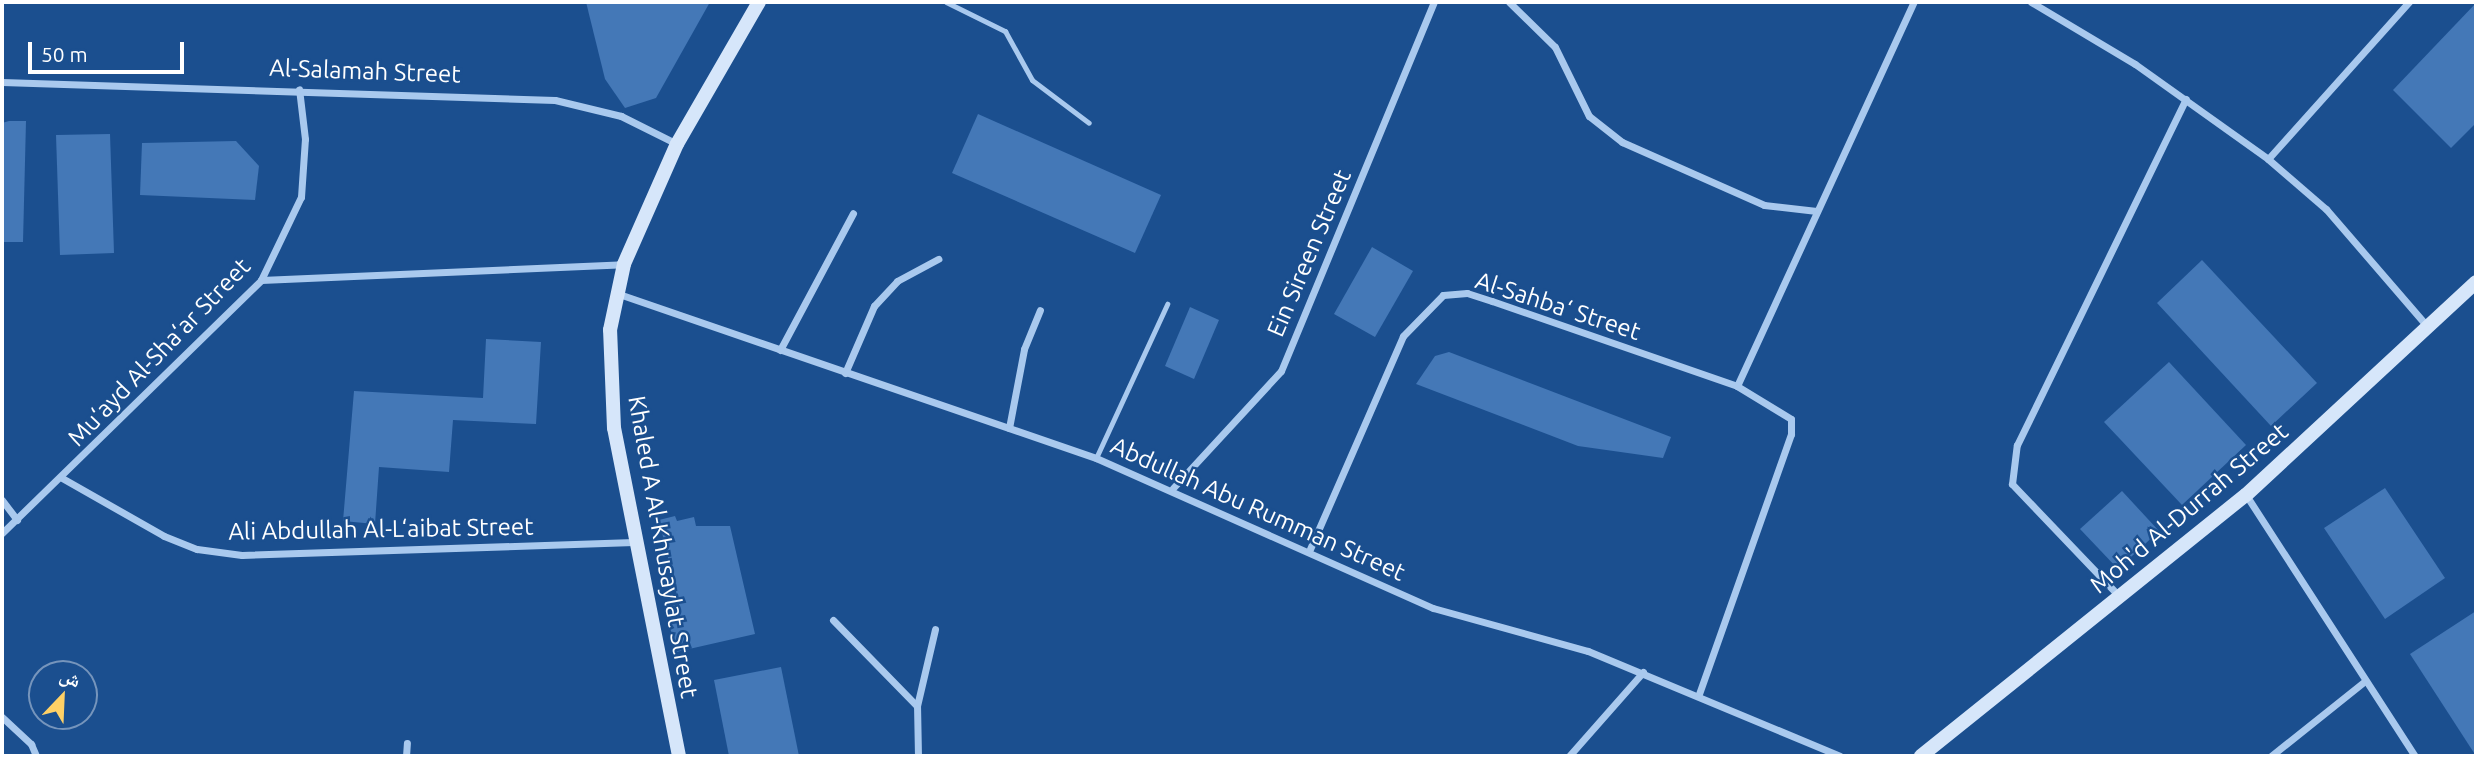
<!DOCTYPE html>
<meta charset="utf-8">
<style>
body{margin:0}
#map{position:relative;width:2478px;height:758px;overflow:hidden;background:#1b4f8f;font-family:Ubuntu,"Noto Naskh Arabic",sans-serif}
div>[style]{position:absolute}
.building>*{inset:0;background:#4478b7}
.lane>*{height:5px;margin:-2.5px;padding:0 2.5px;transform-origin:2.5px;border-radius:2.5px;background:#a9c9ee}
.street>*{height:7px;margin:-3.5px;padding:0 3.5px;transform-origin:3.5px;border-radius:3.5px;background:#a9c9ee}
.secondary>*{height:14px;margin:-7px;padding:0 7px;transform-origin:7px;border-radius:7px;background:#d6e6fa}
span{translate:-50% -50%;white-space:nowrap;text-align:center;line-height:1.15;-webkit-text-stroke:5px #1b4f8f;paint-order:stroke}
.street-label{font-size:24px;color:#fff}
.frame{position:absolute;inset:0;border:4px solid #fff;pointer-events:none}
.north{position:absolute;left:28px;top:660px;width:70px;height:70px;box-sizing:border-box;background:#1b4f8f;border:2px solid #7695bc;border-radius:50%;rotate:23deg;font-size:19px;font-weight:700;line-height:28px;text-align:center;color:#fff}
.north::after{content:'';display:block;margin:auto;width:24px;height:32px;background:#ffd166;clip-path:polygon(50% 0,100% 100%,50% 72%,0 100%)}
.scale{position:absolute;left:28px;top:42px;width:156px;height:32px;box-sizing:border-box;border:4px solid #fff;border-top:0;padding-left:9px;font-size:21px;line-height:24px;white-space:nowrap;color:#fff;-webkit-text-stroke:5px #1b4f8f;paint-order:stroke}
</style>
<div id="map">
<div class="building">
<div style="clip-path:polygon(586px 2px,710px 2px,656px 98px,625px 108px,605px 79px)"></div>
<div style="clip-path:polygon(2476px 3px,2476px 123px,2451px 148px,2393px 90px)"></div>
<div style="clip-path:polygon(978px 114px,1161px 195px,1135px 253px,952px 173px)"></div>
<div style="clip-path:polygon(9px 121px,26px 121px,23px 242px,2px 242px,2px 123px)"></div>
<div style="clip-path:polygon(110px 134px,114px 253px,60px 255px,56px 135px)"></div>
<div style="clip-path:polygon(236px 141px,259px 166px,255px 200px,140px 195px,142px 143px)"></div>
<div style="clip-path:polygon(1372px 247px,1413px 271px,1375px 337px,1334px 314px)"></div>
<div style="clip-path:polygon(2202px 260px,2317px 383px,2271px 426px,2157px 303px)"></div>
<div style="clip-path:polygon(1190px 307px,1219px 320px,1194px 379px,1165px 366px)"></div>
<div style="clip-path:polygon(486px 339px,541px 342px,536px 424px,453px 420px,449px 472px,379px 467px,375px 524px,343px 521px,354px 391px,483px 398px)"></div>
<div style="clip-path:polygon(1449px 352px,1671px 437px,1663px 458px,1578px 446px,1416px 384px,1435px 356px)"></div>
<div style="clip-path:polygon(2169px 362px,2246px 445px,2182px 505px,2104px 422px)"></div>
<div style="clip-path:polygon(2385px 488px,2445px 578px,2385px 619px,2324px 528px)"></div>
<div style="clip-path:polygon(2122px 491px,2159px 531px,2118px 569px,2080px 529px)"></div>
<div style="clip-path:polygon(675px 516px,677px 521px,694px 517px,696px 526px,730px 526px,755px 634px,676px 652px,665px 607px,679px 604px,659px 520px)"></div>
<div style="clip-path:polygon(2476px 611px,2476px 756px,2410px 654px)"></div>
<div style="clip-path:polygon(781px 667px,799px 756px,729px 756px,714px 680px)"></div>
</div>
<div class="lane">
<div style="left:946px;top:2px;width:66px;rotate:26.2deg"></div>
<div style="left:1005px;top:31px;width:56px;rotate:61.1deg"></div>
<div style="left:1032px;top:80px;width:71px;rotate:37deg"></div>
<div style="left:1096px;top:458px;width:170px;rotate:-65.2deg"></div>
</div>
<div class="street">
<div style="left:1509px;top:2px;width:64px;rotate:44.4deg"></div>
<div style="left:1555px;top:47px;width:77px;rotate:63.8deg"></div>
<div style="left:1589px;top:116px;width:42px;rotate:38.2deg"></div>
<div style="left:1622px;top:142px;width:155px;rotate:23.9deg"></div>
<div style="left:1764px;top:205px;width:53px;rotate:6.5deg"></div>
<div style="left:2031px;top:2px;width:121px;rotate:30.8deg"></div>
<div style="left:2135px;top:64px;width:163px;rotate:35.5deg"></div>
<div style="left:2268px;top:159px;width:77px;rotate:40.8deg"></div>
<div style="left:2326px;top:209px;width:156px;rotate:49.2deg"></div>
<div style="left:2px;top:82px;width:553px;rotate:1.86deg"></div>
<div style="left:555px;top:100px;width:68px;rotate:13.6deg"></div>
<div style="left:621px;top:116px;width:63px;rotate:26.6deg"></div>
<div style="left:2268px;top:159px;width:211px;rotate:-48.1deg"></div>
<div style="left:261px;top:280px;width:363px;rotate:-2.5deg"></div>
<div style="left:616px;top:293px;width:508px;rotate:18.97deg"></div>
<div style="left:1096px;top:458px;width:369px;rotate:24deg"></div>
<div style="left:1433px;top:608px;width:161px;rotate:15.5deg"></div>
<div style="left:1588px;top:651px;width:273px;rotate:22.6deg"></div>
<div style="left:780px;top:350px;width:155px;rotate:-61.9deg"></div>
<div style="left:845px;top:373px;width:73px;rotate:-66.6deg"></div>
<div style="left:874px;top:306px;width:34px;rotate:-47deg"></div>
<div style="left:897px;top:281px;width:47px;rotate:-28.2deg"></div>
<div style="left:1737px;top:386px;width:423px;rotate:-65.3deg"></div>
<div style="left:1009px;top:428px;width:80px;rotate:-79.2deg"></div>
<div style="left:1024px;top:349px;width:42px;rotate:-67.7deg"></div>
<div style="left:62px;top:478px;width:117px;rotate:29.6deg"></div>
<div style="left:164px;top:536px;width:35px;rotate:22deg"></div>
<div style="left:197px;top:549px;width:45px;rotate:7.6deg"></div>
<div style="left:242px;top:555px;width:392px;rotate:-1.9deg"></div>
<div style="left:1173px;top:488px;width:159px;rotate:-47.3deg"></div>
<div style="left:1281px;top:371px;width:399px;rotate:-67.5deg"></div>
<div style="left:2246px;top:495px;width:311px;rotate:57.1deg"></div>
<div style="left:2px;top:500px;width:25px;rotate:53deg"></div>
<div style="left:2px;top:533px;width:362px;rotate:-44.3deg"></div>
<div style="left:261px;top:280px;width:92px;rotate:-64.3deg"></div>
<div style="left:301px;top:197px;width:58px;rotate:-86.1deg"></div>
<div style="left:305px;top:139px;width:50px;rotate:-96.8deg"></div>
<div style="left:1310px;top:549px;width:232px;rotate:-66.4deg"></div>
<div style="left:1403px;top:336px;width:57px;rotate:-45.7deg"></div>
<div style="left:1443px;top:295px;width:24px;rotate:-5deg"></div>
<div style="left:1467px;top:293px;width:26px;rotate:18deg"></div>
<div style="left:1492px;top:301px;width:259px;rotate:19.1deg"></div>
<div style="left:1737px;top:386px;width:63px;rotate:31.4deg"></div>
<div style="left:1791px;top:419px;width:15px;rotate:90deg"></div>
<div style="left:1791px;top:434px;width:278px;rotate:109.5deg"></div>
<div style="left:2119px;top:596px;width:155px;rotate:-133.7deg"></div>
<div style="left:2012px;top:484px;width:39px;rotate:-83deg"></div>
<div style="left:2017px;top:445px;width:385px;rotate:-64deg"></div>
<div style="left:833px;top:620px;width:120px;rotate:45.7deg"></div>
<div style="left:2px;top:717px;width:40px;rotate:43deg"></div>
<div style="left:31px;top:744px;width:13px;rotate:67deg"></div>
<div style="left:406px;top:756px;width:13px;rotate:-86deg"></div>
<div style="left:918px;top:756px;width:50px;rotate:-91.1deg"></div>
<div style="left:917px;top:706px;width:79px;rotate:-76.8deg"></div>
<div style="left:1569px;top:756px;width:112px;rotate:-48.6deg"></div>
<div style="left:2271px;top:756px;width:120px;rotate:-38.6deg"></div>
</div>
<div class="secondary">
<div style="left:679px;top:756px;width:334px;rotate:-101.2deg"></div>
<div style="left:614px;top:428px;width:98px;rotate:-92.3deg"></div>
<div style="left:610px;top:330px;width:67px;rotate:-78deg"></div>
<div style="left:624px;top:264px;width:131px;rotate:-66.2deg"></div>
<div style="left:677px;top:144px;width:164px;rotate:-60deg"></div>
<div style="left:1921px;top:756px;width:417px;rotate:-38.8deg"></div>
<div style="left:2246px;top:495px;width:313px;rotate:-42.8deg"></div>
</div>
<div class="street-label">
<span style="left:365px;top:71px;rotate:2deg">Al-Salamah Street</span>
<span style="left:1309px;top:253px;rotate:-67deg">Ein Sireen Street</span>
<span style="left:1558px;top:306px;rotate:18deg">Al-Sahba‘ Street</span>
<span style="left:159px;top:352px;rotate:-46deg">Mu‘ayd Al-Sha‘ar Street</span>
<span style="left:2189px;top:508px;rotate:-40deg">Moh'd Al-Durrah Street</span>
<span style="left:1258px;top:509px;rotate:24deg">Abdullah Abu Rumman Street</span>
<span style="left:381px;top:529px;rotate:-1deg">Ali Abdullah Al-L‘aibat Street</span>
<span style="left:663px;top:547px;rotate:80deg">Khaled A Al-Khusaylat Street</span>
</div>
<div class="frame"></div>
<div class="north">ش</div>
<div class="scale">50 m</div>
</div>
